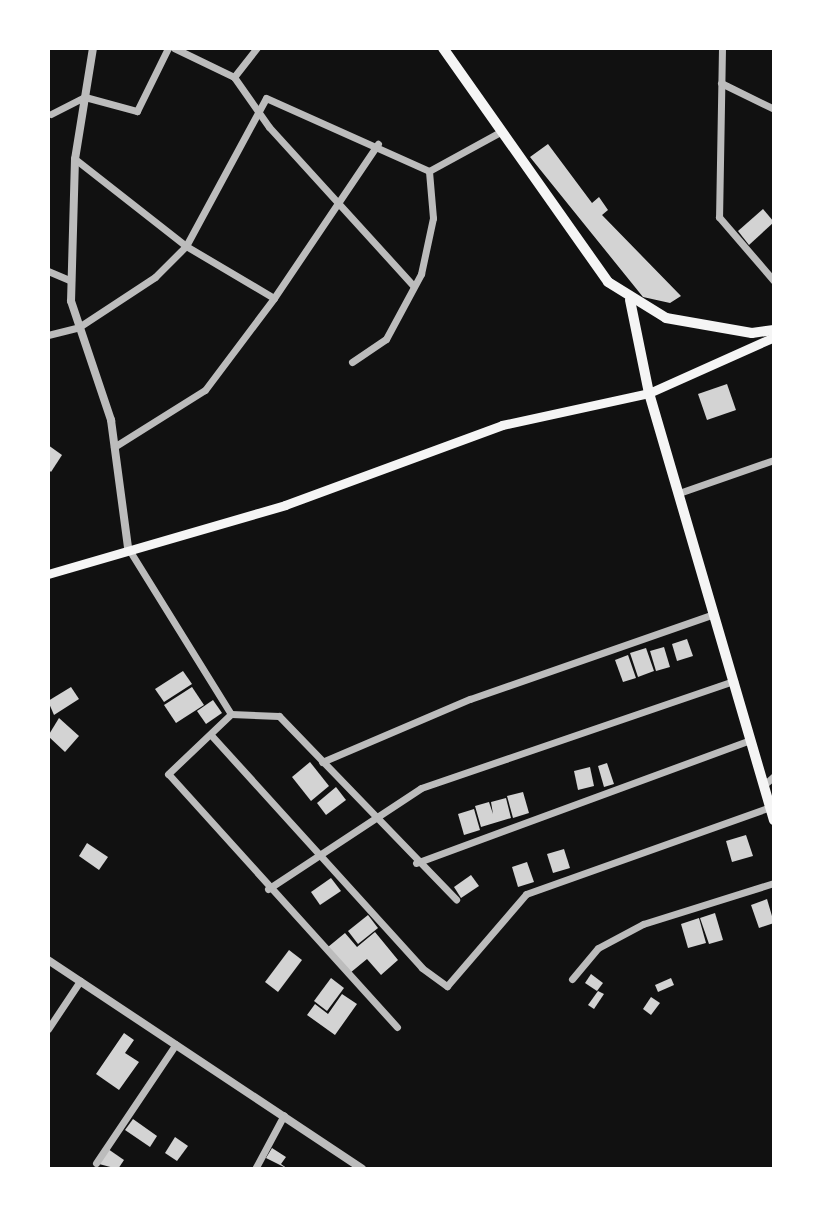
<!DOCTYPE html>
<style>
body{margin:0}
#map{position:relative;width:822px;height:1217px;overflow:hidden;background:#111;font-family:Barlow,sans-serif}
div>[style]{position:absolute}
.building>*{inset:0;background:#d3d3d3}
.minor>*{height:7px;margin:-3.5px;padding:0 3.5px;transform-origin:3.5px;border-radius:3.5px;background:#bcbcbc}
.tertiary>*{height:8px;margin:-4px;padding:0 4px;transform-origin:4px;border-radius:4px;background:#bcbcbc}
.secondary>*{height:9px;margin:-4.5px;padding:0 4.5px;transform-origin:4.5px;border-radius:4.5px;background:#f5f5f5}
.primary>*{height:10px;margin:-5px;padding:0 5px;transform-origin:5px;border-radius:5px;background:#f5f5f5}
span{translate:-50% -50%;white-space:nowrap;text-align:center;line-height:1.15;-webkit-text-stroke:7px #fff;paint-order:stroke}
.frame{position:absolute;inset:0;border:50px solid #fff;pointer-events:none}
</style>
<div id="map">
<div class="building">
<div style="clip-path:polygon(548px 144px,592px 203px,599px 197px,608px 210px,602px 215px,681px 296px,670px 303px,643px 297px,530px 157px)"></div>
<div style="clip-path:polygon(763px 209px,774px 222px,749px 245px,738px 231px)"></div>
<div style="clip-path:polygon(727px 384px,736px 410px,707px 420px,698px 394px)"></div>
<div style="clip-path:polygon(48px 445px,62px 455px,51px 472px,48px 469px)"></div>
<div style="clip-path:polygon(687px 639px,693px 656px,677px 661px,672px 644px)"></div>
<div style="clip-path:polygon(664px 647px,670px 667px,656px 671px,650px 651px)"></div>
<div style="clip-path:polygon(646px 648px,654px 671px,638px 677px,630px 653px)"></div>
<div style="clip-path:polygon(628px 655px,636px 678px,623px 682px,615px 660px)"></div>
<div style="clip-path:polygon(183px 671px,192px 684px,164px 702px,155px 689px)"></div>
<div style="clip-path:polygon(71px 687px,79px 699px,54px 715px,48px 701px)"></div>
<div style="clip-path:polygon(192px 687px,204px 705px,176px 723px,164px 705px)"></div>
<div style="clip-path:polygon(213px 700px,222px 713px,206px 724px,197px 711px)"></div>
<div style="clip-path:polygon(59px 718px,79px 736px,65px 752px,48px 736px)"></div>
<div style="clip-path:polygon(310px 762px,329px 786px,311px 801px,292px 777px)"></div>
<div style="clip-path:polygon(607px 763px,614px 784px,604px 787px,598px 766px)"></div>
<div style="clip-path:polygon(590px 767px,594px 786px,578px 790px,574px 771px)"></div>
<div style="clip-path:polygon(336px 787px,346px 800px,326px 815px,317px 803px)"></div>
<div style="clip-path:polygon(523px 792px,529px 813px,513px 818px,507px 796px)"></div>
<div style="clip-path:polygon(506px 798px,511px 818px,481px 827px,475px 806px,489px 802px,493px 814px,491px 802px)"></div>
<div style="clip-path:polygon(474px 809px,480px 830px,464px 835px,458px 814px)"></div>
<div style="clip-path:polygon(746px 835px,753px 856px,732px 862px,726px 841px)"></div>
<div style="clip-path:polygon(87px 843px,108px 857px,99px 870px,79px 856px)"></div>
<div style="clip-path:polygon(564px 849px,570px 868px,553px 873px,547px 854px)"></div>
<div style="clip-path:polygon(527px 862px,534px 882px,518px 887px,512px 867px)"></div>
<div style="clip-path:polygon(471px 875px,479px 886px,461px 898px,454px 887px)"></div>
<div style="clip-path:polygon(331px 878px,341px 891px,320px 905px,311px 892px)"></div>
<div style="clip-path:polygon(767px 899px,774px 923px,759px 928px,751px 905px)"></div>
<div style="clip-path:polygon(715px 913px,723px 940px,709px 944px,700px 918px)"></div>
<div style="clip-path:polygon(368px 915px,378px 928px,358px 944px,348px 931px)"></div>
<div style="clip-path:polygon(699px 918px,706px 943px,688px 948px,681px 924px)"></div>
<div style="clip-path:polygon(375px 932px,398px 960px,381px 975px,367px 959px,350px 973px,328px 947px,345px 933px,357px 947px)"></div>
<div style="clip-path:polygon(289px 950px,302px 960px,278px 992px,265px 982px)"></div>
<div style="clip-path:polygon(591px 974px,603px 983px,597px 991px,585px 983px)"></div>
<div style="clip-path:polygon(331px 978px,344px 988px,327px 1011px,314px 1001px)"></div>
<div style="clip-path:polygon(671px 978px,674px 985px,658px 992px,655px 985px)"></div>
<div style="clip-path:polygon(598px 991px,604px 994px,594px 1009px,588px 1005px)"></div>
<div style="clip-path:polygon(342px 994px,357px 1004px,335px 1035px,307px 1015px,315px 1004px,328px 1014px)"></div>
<div style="clip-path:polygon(651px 997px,660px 1003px,651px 1015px,643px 1009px)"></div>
<div style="clip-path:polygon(124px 1033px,134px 1040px,125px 1053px,139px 1062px,119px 1090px,96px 1074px)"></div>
<div style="clip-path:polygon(133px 1119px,157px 1136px,150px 1147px,125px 1130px)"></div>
<div style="clip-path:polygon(175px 1137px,188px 1146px,177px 1161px,165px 1153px)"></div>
<div style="clip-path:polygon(272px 1148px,286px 1157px,281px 1164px,288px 1169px,266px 1158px)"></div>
<div style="clip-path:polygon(108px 1149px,124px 1160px,118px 1169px,99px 1164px)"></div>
</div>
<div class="minor">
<div style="left:174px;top:48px;width:67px;rotate:25.8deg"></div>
<div style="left:234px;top:77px;width:61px;rotate:55deg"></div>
<div style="left:269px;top:127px;width:214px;rotate:47.7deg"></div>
<div style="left:722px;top:48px;width:169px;rotate:91deg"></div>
<div style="left:719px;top:217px;width:84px;rotate:49.3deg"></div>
<div style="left:234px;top:77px;width:37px;rotate:-52deg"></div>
<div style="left:721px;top:83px;width:59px;rotate:26.1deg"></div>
<div style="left:51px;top:114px;width:38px;rotate:-27deg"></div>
<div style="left:85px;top:97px;width:54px;rotate:15.1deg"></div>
<div style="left:137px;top:111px;width:70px;rotate:-63.8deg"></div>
<div style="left:75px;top:159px;width:141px;rotate:38.1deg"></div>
<div style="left:186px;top:246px;width:102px;rotate:30.6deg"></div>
<div style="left:274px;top:298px;width:186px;rotate:-56deg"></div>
<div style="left:429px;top:171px;width:83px;rotate:-28.7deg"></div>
<div style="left:48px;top:271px;width:25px;rotate:23deg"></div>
<div style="left:48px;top:335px;width:32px;rotate:-14deg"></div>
<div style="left:79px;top:327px;width:91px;rotate:-33.3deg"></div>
<div style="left:155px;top:277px;width:44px;rotate:-45deg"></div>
<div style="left:186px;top:246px;width:168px;rotate:-61.6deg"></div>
<div style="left:266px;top:98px;width:179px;rotate:24.1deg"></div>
<div style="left:352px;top:362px;width:41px;rotate:-34.1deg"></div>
<div style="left:386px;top:339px;width:74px;rotate:-61.7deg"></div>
<div style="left:421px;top:274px;width:57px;rotate:-77.9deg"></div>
<div style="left:433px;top:218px;width:47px;rotate:-94.9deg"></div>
<div style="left:114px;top:447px;width:107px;rotate:-32.1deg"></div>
<div style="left:205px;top:390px;width:115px;rotate:-53.1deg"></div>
<div style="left:679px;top:493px;width:101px;rotate:-19.2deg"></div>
<div style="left:128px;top:548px;width:195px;rotate:58.2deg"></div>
<div style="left:211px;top:735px;width:314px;rotate:47.8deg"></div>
<div style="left:422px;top:968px;width:31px;rotate:36deg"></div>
<div style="left:447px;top:986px;width:121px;rotate:-49.3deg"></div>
<div style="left:526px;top:894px;width:259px;rotate:-19.6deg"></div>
<div style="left:322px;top:762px;width:161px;rotate:-23.1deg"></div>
<div style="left:470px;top:699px;width:258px;rotate:-19.2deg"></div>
<div style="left:764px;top:785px;width:13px;rotate:-42deg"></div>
<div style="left:416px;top:863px;width:357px;rotate:-20.2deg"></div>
<div style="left:268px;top:889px;width:183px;rotate:-33.4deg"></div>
<div style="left:421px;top:788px;width:331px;rotate:-18.9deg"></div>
<div style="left:572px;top:979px;width:40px;rotate:-50deg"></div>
<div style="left:598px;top:948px;width:51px;rotate:-28.1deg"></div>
<div style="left:643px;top:924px;width:137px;rotate:-17.4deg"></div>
<div style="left:397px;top:1027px;width:341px;rotate:-132.1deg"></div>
<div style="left:168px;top:774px;width:87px;rotate:-43.6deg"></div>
<div style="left:231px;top:714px;width:48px;rotate:2.4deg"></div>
<div style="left:279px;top:716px;width:255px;rotate:46deg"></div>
<div style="left:48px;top:1029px;width:58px;rotate:-56.3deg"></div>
<div style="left:96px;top:1163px;width:143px;rotate:-56.1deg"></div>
<div style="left:255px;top:1169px;width:61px;rotate:-61.8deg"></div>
</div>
<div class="tertiary">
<div style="left:93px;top:48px;width:112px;rotate:99.2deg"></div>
<div style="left:75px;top:159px;width:142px;rotate:91.6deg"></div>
<div style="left:71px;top:301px;width:126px;rotate:71.4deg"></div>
<div style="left:111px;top:420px;width:129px;rotate:82.4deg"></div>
<div style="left:48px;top:960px;width:377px;rotate:33.6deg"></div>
</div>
<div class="secondary">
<div style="left:48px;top:574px;width:247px;rotate:-16.2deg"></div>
<div style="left:285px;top:505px;width:231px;rotate:-20.2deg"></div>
<div style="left:502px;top:425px;width:150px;rotate:-12.3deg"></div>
<div style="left:649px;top:393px;width:137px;rotate:-24.1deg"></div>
</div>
<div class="primary">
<div style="left:443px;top:48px;width:286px;rotate:54.8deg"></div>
<div style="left:608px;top:282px;width:68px;rotate:31.8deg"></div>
<div style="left:666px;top:318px;width:87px;rotate:9.9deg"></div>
<div style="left:752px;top:333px;width:22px;rotate:-8deg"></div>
<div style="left:630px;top:300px;width:95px;rotate:78.5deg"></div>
<div style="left:649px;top:393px;width:445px;rotate:73.7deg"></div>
</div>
<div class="frame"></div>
</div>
